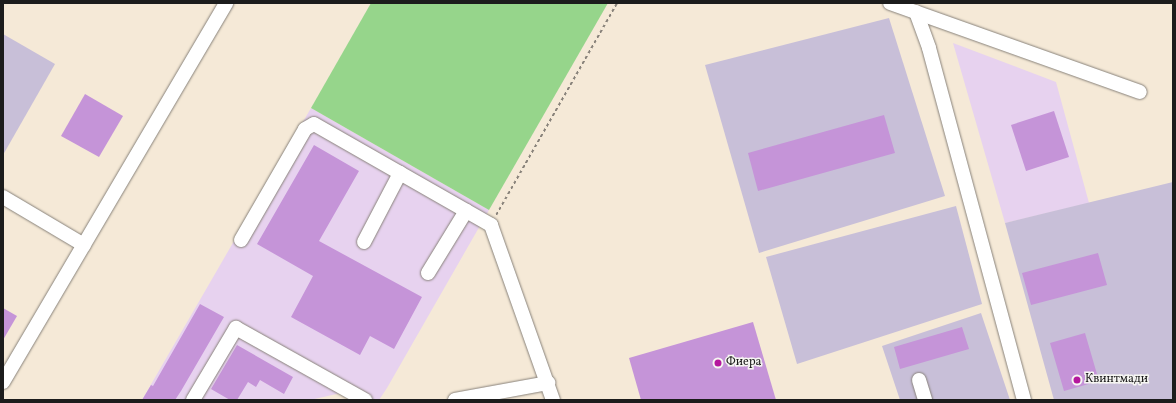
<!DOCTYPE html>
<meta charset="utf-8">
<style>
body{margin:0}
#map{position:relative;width:1176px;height:403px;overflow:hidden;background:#f5e9d7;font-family:Vollkorn,serif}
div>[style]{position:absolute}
.built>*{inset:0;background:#e7d2ef}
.industrial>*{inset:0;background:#c8bfd8}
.green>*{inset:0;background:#96d58b}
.building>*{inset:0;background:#c594d8}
.path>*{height:1.5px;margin-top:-0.75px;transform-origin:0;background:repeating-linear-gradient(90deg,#88827a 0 3px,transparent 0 6px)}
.roads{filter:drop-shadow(0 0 1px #88827a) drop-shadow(0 0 1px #88827a)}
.minor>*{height:14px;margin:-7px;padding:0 7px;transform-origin:7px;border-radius:7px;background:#fff}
.dots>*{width:11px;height:11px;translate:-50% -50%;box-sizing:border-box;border:2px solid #f6f6f2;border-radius:50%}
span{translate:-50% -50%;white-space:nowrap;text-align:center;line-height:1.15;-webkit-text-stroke:3px #f6f6f2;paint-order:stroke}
.poi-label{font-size:12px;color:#1c1c1c}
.left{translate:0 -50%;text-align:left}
.frame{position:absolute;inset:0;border:4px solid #1c1c1c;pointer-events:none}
</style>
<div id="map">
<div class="built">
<div style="clip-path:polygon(953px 43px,1056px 82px,1089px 203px,1005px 223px)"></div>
<div style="clip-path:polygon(311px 108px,489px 210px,387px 388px,379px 400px,355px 400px,341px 393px,310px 400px,142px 400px)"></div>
</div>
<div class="industrial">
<div style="clip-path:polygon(889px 18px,945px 196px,759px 253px,705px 65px)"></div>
<div style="clip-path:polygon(3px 34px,55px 64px,3px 155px)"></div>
<div style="clip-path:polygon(1173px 182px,1173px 400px,1054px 400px,1005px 223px)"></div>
<div style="clip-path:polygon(956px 206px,982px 304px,797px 364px,766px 257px)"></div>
<div style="clip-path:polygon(981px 313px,1010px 400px,900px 400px,882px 346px)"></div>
</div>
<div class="green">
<div style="clip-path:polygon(371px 3px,608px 3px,489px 210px,311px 108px)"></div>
</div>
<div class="building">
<div style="clip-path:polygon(85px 94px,123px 116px,99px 157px,61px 136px)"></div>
<div style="clip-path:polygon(1054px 111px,1069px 157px,1026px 171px,1011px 125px)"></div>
<div style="clip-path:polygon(884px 115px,895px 153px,758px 191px,748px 153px)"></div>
<div style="clip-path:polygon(314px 145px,359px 171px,319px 241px,422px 297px,394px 349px,370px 336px,360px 355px,291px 317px,313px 276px,257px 244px)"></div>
<div style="clip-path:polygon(1098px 253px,1107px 285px,1031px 305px,1022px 273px)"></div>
<div style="clip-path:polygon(200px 304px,224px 317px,181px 391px,175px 400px,142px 400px,151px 385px,153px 386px)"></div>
<div style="clip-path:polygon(3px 308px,17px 316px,3px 340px)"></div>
<div style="clip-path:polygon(753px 322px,776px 400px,641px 400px,629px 358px)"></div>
<div style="clip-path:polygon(962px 327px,969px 349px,900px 369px,894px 347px)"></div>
<div style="clip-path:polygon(1085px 333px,1099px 381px,1064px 391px,1050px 343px)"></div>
<div style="clip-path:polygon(237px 345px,293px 377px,284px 394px,260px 380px,256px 387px,248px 382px,237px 400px,230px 400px,211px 389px)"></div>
</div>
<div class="path">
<div style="left:496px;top:215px;width:244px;rotate:-60.3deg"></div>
</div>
<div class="roads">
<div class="minor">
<div style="left:890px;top:3px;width:265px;rotate:19.6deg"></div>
<div style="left:916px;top:12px;width:38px;rotate:70deg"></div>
<div style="left:929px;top:48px;width:365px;rotate:74.9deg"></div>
<div style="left:3px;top:197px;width:94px;rotate:30.7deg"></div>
<div style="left:241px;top:240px;width:128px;rotate:-60deg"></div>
<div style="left:305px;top:129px;width:10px;rotate:-29deg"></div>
<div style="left:314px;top:124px;width:204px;rotate:29.7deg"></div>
<div style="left:491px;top:225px;width:186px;rotate:70.5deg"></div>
<div style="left:364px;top:242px;width:78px;rotate:-62.4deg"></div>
<div style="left:428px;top:273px;width:73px;rotate:-58.5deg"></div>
<div style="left:919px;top:380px;width:21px;rotate:73deg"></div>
<div style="left:3px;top:382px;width:440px;rotate:-59.5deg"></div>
<div style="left:193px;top:400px;width:84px;rotate:-59.2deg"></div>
<div style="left:236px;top:328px;width:148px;rotate:29.2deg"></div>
<div style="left:455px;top:400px;width:95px;rotate:-10.4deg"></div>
</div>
</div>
<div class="dots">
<div style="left:718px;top:363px;background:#b5179e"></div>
<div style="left:1077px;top:380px;background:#b5179e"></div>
</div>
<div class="poi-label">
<span class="left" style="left:726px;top:363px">Фиера</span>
<span class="left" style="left:1085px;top:380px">Квинтмади</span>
</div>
<div class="frame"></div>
</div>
